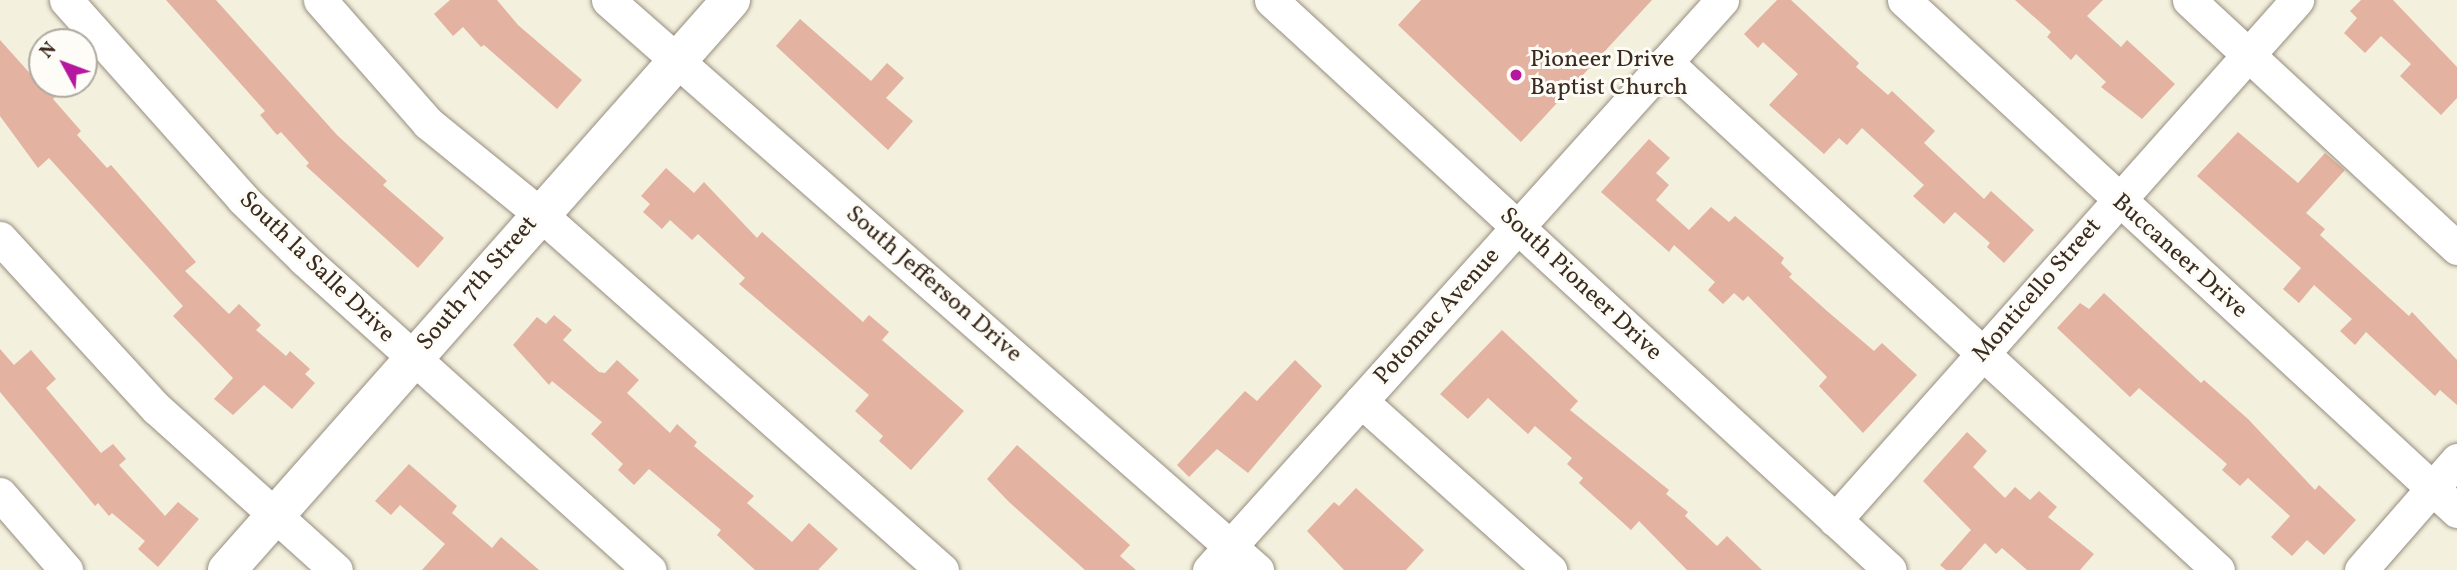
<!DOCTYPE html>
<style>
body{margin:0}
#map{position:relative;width:2457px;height:570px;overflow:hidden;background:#f3f0de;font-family:Vollkorn,serif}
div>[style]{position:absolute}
.building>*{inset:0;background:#e3b2a0}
.roads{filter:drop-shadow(0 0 2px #978d7e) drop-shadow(0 0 2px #978d7e)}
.minor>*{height:33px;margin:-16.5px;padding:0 16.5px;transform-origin:16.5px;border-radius:16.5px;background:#fff}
.major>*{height:38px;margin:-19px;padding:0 19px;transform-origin:19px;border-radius:19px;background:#fff}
.dots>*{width:19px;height:19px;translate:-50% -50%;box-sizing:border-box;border:4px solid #fdfcf7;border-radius:50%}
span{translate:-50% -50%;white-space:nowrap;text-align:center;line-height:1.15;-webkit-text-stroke:6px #fdfcf7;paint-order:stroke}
.poi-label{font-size:24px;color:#3b2a1e}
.left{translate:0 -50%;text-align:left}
.street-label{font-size:24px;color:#3b2a1e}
.north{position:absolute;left:28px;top:28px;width:70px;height:70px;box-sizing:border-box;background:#fdfcf7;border:2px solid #afa8a0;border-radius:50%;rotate:311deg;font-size:19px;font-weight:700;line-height:28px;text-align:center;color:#3b2a1e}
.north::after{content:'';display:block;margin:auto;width:24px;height:32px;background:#b5179e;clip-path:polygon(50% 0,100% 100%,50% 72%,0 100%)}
</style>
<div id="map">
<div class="building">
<div style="clip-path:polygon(166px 0,216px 0,337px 135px,387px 181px,383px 185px,444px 238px,418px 268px,306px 166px,309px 163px,281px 132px,277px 135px,260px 115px,265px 111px)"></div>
<div style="clip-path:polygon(450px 0,497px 0,518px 25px,582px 80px,557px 109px,484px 45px,481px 47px,463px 27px,453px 36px,434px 14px)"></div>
<div style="clip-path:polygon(1421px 0,1652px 0,1521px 142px,1398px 25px)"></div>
<div style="clip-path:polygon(1777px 0,1791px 0,1859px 63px,1856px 67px,1888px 95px,1892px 91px,1935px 131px,1924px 143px,1984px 199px,1991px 191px,2034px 230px,2004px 263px,1987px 247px,1990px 243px,1955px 212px,1944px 224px,1913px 196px,1924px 185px,1862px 128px,1847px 145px,1839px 138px,1824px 154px,1769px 105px,1798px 74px,1763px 42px,1758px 48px,1744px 34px)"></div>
<div style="clip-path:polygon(2015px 0,2103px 0,2087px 16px,2121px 47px,2127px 40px,2175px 84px,2142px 119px,2101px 87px,2106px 82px,2076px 54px,2071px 60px,2047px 37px,2051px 32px)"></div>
<div style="clip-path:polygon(2361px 0,2393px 0,2457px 67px,2457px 98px,2441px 115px,2400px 76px,2411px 64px,2381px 36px,2365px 53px,2344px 33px,2357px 18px,2350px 11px)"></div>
<div style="clip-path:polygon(800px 19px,871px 81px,887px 63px,904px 78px,886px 98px,913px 121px,888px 150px,776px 46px)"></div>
<div style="clip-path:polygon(0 40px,35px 79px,42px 74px,42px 84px,50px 84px,59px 94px,53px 99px,81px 131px,77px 135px,107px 168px,111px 165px,196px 262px,185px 271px,229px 314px,239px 304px,261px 325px,256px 330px,286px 356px,290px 351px,310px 369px,305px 374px,315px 383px,292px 409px,264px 385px,233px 415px,214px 399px,233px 378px,173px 316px,183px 306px,49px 158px,38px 168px,0 116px)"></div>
<div style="clip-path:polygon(2238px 132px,2298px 183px,2325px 153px,2345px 170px,2306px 213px,2325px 229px,2320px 235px,2409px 316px,2412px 312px,2457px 360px,2457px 405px,2440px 390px,2435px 396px,2366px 332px,2355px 345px,2340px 331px,2352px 319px,2314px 285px,2299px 303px,2283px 289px,2301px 268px,2197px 176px)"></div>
<div style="clip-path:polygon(1649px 139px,1670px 158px,1656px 173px,1669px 185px,1656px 200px,1689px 230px,1711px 207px,1729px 222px,1735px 216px,1784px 258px,1781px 263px,1792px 274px,1789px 277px,1827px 311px,1874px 351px,1882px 343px,1917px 375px,1863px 433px,1819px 386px,1827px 377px,1748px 296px,1743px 301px,1734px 293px,1723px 304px,1708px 290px,1715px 282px,1674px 245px,1669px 252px,1601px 192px)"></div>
<div style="clip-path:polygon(666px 168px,694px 193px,704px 182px,757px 238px,762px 232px,863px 322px,869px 315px,889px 332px,882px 340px,964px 411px,911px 470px,879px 441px,883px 436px,855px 411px,869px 395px,739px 284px,745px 278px,698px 234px,692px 240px,670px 220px,662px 229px,643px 212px,650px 204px,641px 196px)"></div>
<div style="clip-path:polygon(2104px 293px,2201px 383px,2204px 380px,2248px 419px,2315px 490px,2319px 485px,2356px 520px,2324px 555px,2307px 540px,2292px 556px,2271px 537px,2290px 516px,2248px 478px,2240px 486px,2222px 470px,2227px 464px,2139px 388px,2130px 397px,2057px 328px,2080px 303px,2089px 309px)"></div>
<div style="clip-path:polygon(554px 315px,572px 330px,563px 340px,599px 372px,605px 373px,617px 360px,639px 380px,627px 393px,670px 433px,677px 424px,697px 442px,694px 446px,754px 496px,747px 503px,792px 542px,809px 523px,838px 549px,818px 570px,755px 570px,717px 535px,721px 530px,649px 469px,634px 485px,618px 470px,623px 464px,591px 434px,602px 422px,552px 381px,549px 385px,513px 345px,537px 317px,546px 324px)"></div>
<div style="clip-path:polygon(1502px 330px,1578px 401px,1570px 410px,1669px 490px,1666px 494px,1688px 512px,1685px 516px,1717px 546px,1727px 536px,1762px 570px,1687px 570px,1639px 521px,1631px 530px,1579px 483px,1583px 478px,1567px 464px,1572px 458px,1535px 426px,1528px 434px,1488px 398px,1468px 419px,1440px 394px)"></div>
<div style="clip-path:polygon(0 349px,14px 365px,31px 350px,56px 379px,46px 388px,101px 453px,113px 444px,126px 459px,119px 465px,165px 516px,178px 502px,199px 519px,158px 567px,138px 549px,145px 541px,112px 513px,109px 516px,98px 503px,95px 506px,0 392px)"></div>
<div style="clip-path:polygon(1295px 360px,1322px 386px,1248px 473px,1217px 449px,1189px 477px,1177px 465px,1245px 391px,1257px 401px)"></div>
<div style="clip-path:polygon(1967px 432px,1987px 451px,1973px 467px,2005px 498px,2015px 487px,2030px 500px,2039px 491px,2057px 507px,2048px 517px,2094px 554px,2080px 570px,2027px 570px,2002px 548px,1996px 554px,1985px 543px,1961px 570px,1946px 570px,1940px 565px,1971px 530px,1923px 481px)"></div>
<div style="clip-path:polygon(1017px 445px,1130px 545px,1120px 556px,1136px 570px,1085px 570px,1009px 502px,987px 479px)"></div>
<div style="clip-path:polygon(409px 464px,457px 506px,452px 513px,492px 548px,501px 537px,539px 570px,422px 570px,445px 544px,400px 505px,391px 515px,375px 501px)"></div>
<div style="clip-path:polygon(1356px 488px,1424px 550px,1406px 570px,1344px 570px,1307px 531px,1334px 502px,1339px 506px)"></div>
</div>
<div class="roads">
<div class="minor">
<div style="left:66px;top:0;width:266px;rotate:48.3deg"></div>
<div style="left:243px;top:199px;width:86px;rotate:44.5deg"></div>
<div style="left:304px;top:259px;width:465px;rotate:42deg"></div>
<div style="left:320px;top:0;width:164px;rotate:48.7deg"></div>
<div style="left:428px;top:123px;width:144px;rotate:39.1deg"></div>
<div style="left:540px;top:214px;width:537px;rotate:41.53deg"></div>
<div style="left:608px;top:0;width:864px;rotate:41.29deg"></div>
<div style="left:1271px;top:0;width:841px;rotate:42.64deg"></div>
<div style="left:1904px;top:0;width:753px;rotate:42.74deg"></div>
<div style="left:2189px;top:0;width:365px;rotate:42.8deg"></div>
<div style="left:1666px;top:62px;width:750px;rotate:42.62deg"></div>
<div style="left:0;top:238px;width:231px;rotate:47.5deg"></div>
<div style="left:156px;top:408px;width:242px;rotate:42deg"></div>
<div style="left:1361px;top:401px;width:254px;rotate:41.8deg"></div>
<div style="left:0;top:494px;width:101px;rotate:49deg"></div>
<div style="left:1835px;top:520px;width:696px;rotate:-48.38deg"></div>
<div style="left:1209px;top:570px;width:767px;rotate:-48.01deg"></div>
<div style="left:2361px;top:570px;width:146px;rotate:-48.9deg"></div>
</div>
<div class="major">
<div style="left:227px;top:570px;width:761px;rotate:-48.52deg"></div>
</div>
</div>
<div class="dots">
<div style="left:1516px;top:75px;background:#b5179e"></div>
</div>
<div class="poi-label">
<span class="left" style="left:1530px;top:75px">Pioneer Drive<br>Baptist Church</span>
</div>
<div class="street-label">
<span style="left:2179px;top:257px;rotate:42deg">Buccaneer Drive</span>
<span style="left:316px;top:268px;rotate:44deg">South la Salle Drive</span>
<span style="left:478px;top:284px;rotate:-49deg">South 7th Street</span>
<span style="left:933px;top:285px;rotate:41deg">South Jefferson Drive</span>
<span style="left:1580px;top:285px;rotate:43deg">South Pioneer Drive</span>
<span style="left:2038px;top:291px;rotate:-49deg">Monticello Street</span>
<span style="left:1438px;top:317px;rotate:-48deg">Potomac Avenue</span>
</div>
<div class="north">N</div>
</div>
